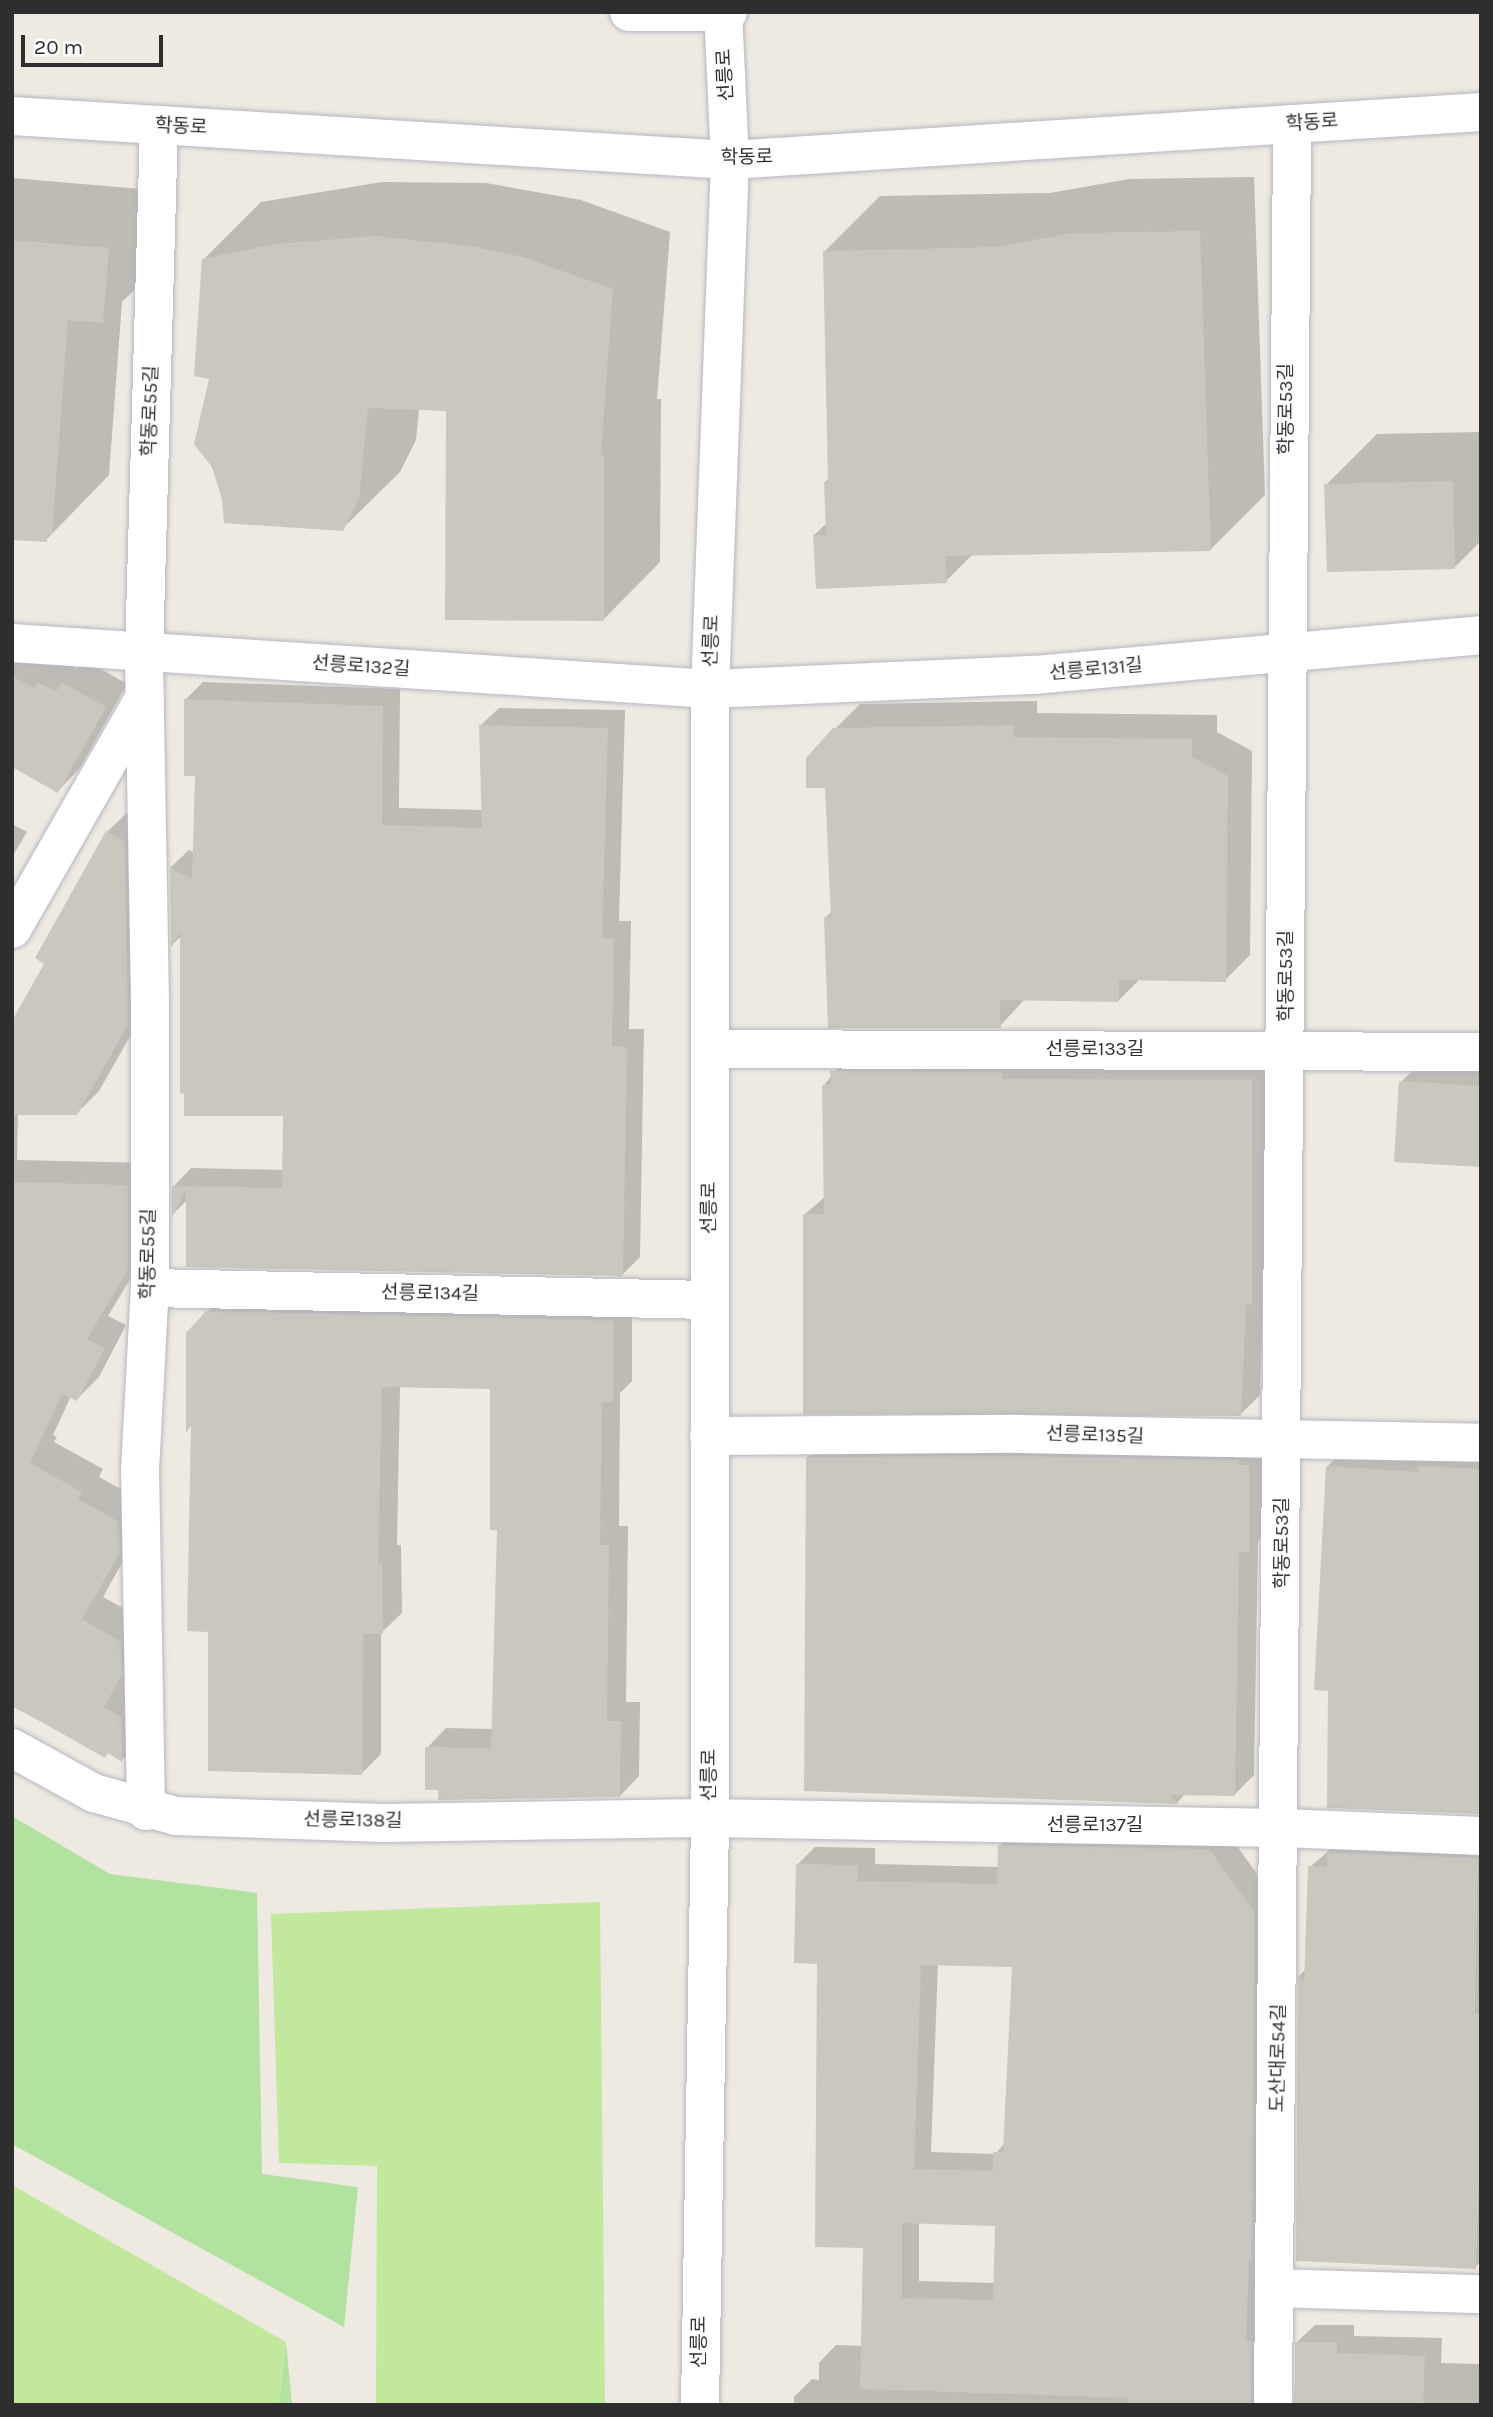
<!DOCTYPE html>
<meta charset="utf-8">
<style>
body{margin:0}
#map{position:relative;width:1493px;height:2417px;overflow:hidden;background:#eee9e1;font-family:Karla,"Noto Sans KR",sans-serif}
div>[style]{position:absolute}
.green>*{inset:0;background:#b1e2a0}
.pitch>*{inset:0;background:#c2e89d}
.shadow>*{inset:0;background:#0003}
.building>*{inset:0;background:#cac7bf}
.roads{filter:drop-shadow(0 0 2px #b4b6c0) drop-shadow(0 0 2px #b4b6c0)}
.minor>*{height:38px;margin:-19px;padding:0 19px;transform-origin:19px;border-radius:19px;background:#fff}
.secondary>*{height:38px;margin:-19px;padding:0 19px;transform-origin:19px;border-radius:19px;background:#fff}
span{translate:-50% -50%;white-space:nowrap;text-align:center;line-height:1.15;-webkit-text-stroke:5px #fff;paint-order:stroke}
.street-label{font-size:19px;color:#2e2e2e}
.frame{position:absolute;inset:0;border:14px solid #2e2e2e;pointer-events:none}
.scale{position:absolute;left:21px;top:35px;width:142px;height:32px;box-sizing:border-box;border:4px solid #2e2e2e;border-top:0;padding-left:9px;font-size:21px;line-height:24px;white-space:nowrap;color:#2e2e2e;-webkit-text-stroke:5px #fff;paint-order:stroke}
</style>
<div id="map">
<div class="green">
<div style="clip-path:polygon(12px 1816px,110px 1874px,257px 1893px,262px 2174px,358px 2187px,344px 2327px,12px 2144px)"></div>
<div style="clip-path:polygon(286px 2342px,292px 2405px,279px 2405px)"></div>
</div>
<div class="pitch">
<div style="clip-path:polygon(600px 1902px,605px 2405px,376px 2405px,377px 2166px,279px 2163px,271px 1914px)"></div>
<div style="clip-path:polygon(12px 2185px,286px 2342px,279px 2405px,12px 2405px)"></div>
</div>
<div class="shadow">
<div style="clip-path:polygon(1254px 177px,1265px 495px,1210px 550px,973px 554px,946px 581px,814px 535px,828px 522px,825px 482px,829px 478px,825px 251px,880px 196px,1050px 193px,1129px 179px)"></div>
<div style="clip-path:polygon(12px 178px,165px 191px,160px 264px,122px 302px,109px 475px,46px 540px,12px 538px)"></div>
<div style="clip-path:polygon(382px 182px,486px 183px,581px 200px,670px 232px,657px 399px,661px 399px,660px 562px,603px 620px,447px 409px,419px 408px,416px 440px,400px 472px,342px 529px,211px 378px,204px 259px,261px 202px)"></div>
<div style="clip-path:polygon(1481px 432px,1481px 541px,1455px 567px,1326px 485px,1377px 434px)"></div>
<div style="clip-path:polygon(12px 658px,56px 666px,61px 660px,77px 669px,85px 660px,127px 684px,80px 768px,58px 791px,12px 765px)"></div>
<div style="clip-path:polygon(203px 682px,400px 689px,399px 808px,483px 810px,481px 725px,499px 708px,625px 710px,619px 921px,631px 921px,629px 1029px,644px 1029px,640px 1257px,622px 1275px,188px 1199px,174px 1213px,174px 1186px,191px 1168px,284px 1170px,284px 1114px,182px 935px,173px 944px,171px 867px,189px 850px,194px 853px,197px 774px,185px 700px)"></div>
<div style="clip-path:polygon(1037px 701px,1037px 713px,1217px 715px,1217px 732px,1252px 751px,1250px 955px,1225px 980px,1140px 979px,1118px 1001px,1025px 999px,1000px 1026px,825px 918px,832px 911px,835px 729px,860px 704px)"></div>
<div style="clip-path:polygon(130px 810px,150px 1001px,99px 1091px,77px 1113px,18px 1113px,17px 1160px,150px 1163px,150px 1246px,108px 1316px,126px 1325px,99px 1377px,77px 1399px,71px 1396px,53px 1435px,57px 1437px,54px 1442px,103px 1469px,99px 1477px,141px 1500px,141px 1529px,103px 1597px,143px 1619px,144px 1738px,122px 1760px,109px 1752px,105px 1756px,12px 1706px,12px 1025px,47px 963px,107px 832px)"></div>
<div style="clip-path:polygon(12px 824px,27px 832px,12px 857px)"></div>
<div style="clip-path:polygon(851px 1053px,1270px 1062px,1260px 1395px,1240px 1415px,804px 1215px,826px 1196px,824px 1085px)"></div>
<div style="clip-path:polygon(1418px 1065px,1481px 1069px,1481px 1165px,1401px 1082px)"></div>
<div style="clip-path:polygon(227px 1293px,632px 1301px,632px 1381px,620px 1393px,619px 1526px,628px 1526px,626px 1702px,640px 1702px,639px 1776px,620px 1796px,440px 1788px,427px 1748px,446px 1728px,493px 1729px,499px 1528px,492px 1387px,400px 1386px,397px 1545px,401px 1545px,402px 1613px,381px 1633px,381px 1754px,362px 1773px,210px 1630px,192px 1424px,188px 1429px,207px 1312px)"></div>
<div style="clip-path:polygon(827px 1439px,1267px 1446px,1268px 1531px,1258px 1541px,1254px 1775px,1235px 1794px,1186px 1793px,1177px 1803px,806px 1789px,807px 1458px)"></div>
<div style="clip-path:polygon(1344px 1450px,1481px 1454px,1481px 1812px,1329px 1806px,1327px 1467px)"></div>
<div style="clip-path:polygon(evenodd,1018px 1828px,1227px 1832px,1272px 1895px,1279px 2405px,794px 2405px,794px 2397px,812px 2379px,819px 2380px,819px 2363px,836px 2345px,863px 2346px,864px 2246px,819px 1962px,798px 1864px,815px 1847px,875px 1848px,875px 1864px,999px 1867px,1000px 1846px,1018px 1828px,938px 1963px,1014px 1965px,1006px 2142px,995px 2154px,931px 2152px,938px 1963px,1018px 1828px,919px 2222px,997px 2224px,995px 2283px,919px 2281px,919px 2222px)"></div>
<div style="clip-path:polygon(1346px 1836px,1481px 1841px,1481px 2262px,1475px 2267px,1298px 2260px,1300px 1975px,1306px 1969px,1310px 1867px)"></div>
<div style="clip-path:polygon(1315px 2325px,1354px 2325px,1354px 2336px,1442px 2338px,1441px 2363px,1481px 2364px,1481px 2405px,1294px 2405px,1297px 2342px)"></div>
</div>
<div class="building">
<div style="clip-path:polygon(1200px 231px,1211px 551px,945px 556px,947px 583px,816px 589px,813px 535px,826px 535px,824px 482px,828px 482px,823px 251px,994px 247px,1073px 233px)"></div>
<div style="clip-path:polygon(375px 236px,471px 246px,523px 257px,613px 289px,601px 455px,604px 455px,604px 621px,445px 620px,446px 411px,368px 408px,359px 499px,343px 531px,224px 523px,222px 499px,212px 467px,194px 444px,209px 379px,194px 376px,202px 259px,275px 244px)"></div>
<div style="clip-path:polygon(12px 240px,109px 248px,103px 323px,68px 320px,52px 535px,47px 534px,47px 542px,12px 540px)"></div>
<div style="clip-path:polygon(1453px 481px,1455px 569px,1327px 572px,1324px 484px)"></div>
<div style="clip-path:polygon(12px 676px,34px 688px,37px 682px,56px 691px,62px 682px,106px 707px,58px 793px,12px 767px)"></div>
<div style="clip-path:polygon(184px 699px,383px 706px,382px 825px,482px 828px,479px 725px,608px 728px,602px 938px,614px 938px,612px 1046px,627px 1047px,623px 1276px,186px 1267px,186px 1189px,172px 1217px,172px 1186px,282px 1188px,283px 1116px,184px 1116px,184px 1094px,180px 1093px,180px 932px,171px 948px,170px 867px,192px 879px,195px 776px,184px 776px)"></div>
<div style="clip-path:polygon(1013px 725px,1013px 737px,1192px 739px,1192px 757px,1228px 776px,1226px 982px,1119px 980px,1119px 1002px,1000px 1000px,1001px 1028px,828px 1028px,824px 917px,831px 917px,825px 788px,806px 788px,806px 758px,833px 728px)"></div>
<div style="clip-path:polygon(106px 831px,125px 842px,128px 1025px,77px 1115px,12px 1115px,12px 1021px,44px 964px,35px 958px)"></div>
<div style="clip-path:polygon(830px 1071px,1002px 1072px,1002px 1079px,1252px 1080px,1252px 1305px,1246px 1304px,1241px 1416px,803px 1414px,803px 1214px,824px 1214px,822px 1085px,831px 1084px)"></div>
<div style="clip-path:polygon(1399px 1081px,1481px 1086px,1481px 1167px,1394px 1162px)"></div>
<div style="clip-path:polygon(12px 1182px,128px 1185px,128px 1270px,87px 1339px,105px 1348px,77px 1401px,62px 1394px,30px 1463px,82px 1492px,78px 1499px,119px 1522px,120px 1553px,82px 1619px,121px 1642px,122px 1675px,104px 1707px,122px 1717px,122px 1762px,108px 1753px,105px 1758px,12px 1705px)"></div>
<div style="clip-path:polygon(206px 1311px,614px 1320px,613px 1402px,602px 1402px,600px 1545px,609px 1545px,607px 1721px,621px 1721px,620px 1797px,438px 1800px,438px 1790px,425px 1790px,425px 1747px,491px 1748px,497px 1530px,490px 1530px,490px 1389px,382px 1387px,378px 1563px,382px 1563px,383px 1634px,363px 1634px,362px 1775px,208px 1771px,208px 1632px,187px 1631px,191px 1425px,186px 1433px,186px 1333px)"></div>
<div style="clip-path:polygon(1020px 1456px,1239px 1460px,1239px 1465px,1249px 1465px,1249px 1552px,1239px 1552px,1235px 1796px,1171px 1795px,1178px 1804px,804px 1791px,806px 1457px)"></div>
<div style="clip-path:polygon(1326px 1466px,1418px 1472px,1418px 1466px,1481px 1469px,1479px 1814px,1327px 1808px,1328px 1691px,1314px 1690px)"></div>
<div style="clip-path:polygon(evenodd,998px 1845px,1209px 1849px,1255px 1913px,1252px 2260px,1249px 2260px,1246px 2341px,1252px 2341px,1251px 2405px,1129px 2405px,1129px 2398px,860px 2389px,863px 2248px,815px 2247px,817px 1964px,794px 1963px,796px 1864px,858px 1865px,858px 1881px,997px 1884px,998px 1845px,921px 1965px,1012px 1967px,1003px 2152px,993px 2152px,993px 2171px,914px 2169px,921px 1965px,998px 1845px,902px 2223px,995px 2226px,993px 2300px,902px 2298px,902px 2223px)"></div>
<div style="clip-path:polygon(1327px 1852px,1478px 1858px,1475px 2014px,1481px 2014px,1481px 2120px,1476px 2269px,1296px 2261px,1298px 1974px,1304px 1982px,1308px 1866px,1327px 1867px)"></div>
<div style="clip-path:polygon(1295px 2342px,1337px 2342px,1337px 2353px,1425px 2356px,1423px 2405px,1295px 2405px)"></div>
</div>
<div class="roads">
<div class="minor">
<div style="left:12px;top:643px;width:700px;rotate:3.77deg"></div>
<div style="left:710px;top:689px;width:325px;rotate:-2.5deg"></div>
<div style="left:1035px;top:675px;width:448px;rotate:-5.1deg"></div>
<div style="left:12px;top:929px;width:267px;rotate:-60.2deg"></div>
<div style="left:710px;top:1049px;width:771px;rotate:0.22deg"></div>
<div style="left:150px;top:1288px;width:559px;rotate:1.23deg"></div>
<div style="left:709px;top:1436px;width:311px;rotate:-0.4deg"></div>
<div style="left:1020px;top:1434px;width:461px;rotate:1.1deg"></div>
<div style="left:12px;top:1748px;width:94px;rotate:28.8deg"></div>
<div style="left:94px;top:1793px;width:85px;rotate:15.7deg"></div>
<div style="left:176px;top:1816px;width:208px;rotate:1.9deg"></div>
<div style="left:384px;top:1823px;width:326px;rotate:-0.9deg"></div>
<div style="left:710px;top:1818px;width:572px;rotate:1deg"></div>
<div style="left:1282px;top:1828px;width:199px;rotate:2.3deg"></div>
<div style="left:146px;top:1811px;width:341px;rotate:-91deg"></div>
<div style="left:140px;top:1470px;width:182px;rotate:-86.9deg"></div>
<div style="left:150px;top:1288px;width:286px;rotate:-90deg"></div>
<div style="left:150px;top:1002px;width:349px;rotate:-91deg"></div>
<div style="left:144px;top:653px;width:528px;rotate:-88.37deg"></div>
<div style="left:1276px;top:2288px;width:205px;rotate:1.7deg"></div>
<div style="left:1273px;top:2405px;width:2281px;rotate:-89.52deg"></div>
</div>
<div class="secondary">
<div style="left:629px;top:12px;width:99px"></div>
<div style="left:12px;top:116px;width:719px;rotate:3.51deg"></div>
<div style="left:730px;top:160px;width:753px;rotate:-3.66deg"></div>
<div style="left:700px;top:2405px;width:587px;rotate:-89.02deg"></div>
<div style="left:710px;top:1818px;width:1129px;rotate:-90deg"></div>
<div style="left:710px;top:689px;width:529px;rotate:-87.83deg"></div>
<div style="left:730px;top:160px;width:148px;rotate:-92.7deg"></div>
</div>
</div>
<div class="street-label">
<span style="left:726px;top:75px;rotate:-93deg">선릉로</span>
<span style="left:1312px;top:123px;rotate:-4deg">학동로</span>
<span style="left:181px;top:127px;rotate:3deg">학동로</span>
<span style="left:747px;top:158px;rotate:-1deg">학동로</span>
<span style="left:1287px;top:409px;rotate:-90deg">학동로53길</span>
<span style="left:151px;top:411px;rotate:-88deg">학동로55길</span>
<span style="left:712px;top:641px;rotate:-88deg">선릉로</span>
<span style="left:361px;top:667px;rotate:4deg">선릉로132길</span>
<span style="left:1096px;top:670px;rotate:-5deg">선릉로131길</span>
<span style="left:1287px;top:976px;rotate:-90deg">학동로53길</span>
<span style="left:1095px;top:1050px">선릉로133길</span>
<span style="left:710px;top:1208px;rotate:-90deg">선릉로</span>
<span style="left:149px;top:1254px;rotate:-89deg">학동로55길</span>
<span style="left:430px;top:1294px;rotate:1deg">선릉로134길</span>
<span style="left:1095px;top:1436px;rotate:2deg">선릉로135길</span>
<span style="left:1283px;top:1543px;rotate:-90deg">학동로53길</span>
<span style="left:710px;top:1775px;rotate:-90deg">선릉로</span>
<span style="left:353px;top:1821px;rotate:1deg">선릉로138길</span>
<span style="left:1095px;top:1826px">선릉로137길</span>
<span style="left:1279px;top:2058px;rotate:-89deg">도산대로54길</span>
<span style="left:700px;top:2342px;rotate:-90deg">선릉로</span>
</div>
<div class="frame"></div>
<div class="scale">20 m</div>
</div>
